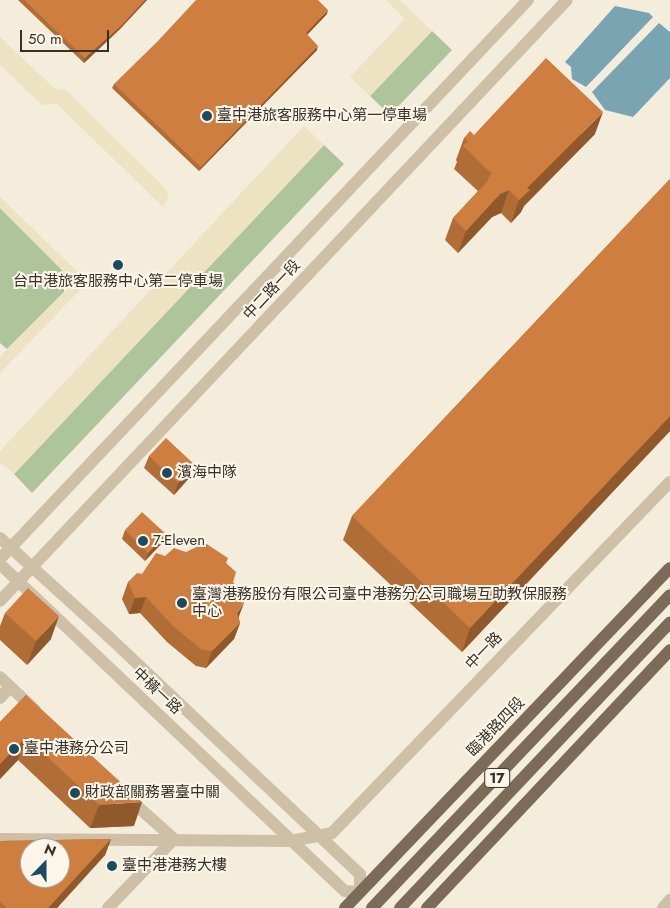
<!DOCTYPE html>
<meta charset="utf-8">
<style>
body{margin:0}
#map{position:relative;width:670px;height:908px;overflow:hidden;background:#f4eddc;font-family:Jost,"Noto Sans TC",sans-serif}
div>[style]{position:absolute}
.green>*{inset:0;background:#aec49b}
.plaza>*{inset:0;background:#ede3c2}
.water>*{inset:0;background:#79a5b3}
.minor>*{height:12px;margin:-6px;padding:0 6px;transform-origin:6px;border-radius:6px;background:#cdc0a7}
.tertiary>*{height:12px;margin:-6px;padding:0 6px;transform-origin:6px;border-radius:6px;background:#cdc0a7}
.primary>*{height:12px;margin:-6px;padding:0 6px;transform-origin:6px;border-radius:6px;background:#7c6b58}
.wall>*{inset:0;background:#b16d36}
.shaded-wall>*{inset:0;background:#90592c}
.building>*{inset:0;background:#ce7f3f}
.dots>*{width:14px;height:14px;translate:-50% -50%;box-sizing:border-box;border:2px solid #fbf6e9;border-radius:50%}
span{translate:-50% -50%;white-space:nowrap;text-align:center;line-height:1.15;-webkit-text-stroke:4px #fbf6e9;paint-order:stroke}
.shield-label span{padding:1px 4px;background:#fbf6e9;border:1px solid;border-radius:4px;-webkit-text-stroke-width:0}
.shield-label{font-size:14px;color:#393128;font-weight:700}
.poi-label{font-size:15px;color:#393128}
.left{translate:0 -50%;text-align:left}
.street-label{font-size:15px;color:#393128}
.north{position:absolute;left:20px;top:838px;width:50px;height:50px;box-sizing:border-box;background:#fbf6e9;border:1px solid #ada79c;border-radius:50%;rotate:22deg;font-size:14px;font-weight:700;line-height:20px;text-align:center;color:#393128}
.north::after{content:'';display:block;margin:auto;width:18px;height:22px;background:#1a4b5e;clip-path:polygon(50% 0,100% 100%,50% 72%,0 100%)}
.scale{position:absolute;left:20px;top:30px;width:89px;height:22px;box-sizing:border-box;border:2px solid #393128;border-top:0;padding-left:6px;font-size:15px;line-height:18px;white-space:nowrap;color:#393128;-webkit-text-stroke:4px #fbf6e9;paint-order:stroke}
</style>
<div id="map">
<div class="green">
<div style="clip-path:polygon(432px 31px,452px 50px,390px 115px,370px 96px)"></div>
<div style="clip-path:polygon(324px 145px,344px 164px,32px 493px,14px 474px)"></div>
<div style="clip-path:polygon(0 208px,74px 282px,7px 349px,0 343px)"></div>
</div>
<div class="plaza">
<div style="clip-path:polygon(386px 0,400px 0,432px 31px,370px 96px,350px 77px,405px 19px)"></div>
<div style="clip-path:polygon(0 37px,55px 89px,66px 90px,163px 186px,169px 195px,163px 207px,57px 104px,42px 105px,0 65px)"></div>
<div style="clip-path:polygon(304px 126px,324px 145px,14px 474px,0 462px,0 451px)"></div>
<div style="clip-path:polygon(0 197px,81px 275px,83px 282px,79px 291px,0 373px,0 357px,74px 282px,0 208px)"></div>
</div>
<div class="water">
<div style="clip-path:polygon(615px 6px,649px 13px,653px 17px,586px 87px,572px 79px,571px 67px,565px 62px)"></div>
<div style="clip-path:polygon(659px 23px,670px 32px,670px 78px,633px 117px,605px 110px,592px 92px)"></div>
</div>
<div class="minor">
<div style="left:0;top:538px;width:146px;rotate:42.2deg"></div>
<div style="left:108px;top:636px;width:347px;rotate:43.4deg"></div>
<div style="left:360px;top:874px;width:18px;rotate:90deg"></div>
<div style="left:0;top:564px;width:475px;rotate:43.5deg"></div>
<div style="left:345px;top:891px;width:15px;rotate:4deg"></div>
<div style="left:0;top:677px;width:48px;rotate:43.3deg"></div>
<div style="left:0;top:698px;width:15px;rotate:-48deg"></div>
<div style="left:127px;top:797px;width:63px;rotate:41.8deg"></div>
<div style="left:0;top:839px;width:291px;rotate:0.4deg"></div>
<div style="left:291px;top:841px;width:42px;rotate:-11deg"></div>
<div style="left:332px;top:833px;width:487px;rotate:-46.1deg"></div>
<div style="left:108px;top:908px;width:95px;rotate:-46.3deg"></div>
<div style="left:663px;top:908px;width:11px;rotate:-49deg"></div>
</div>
<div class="tertiary">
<div style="left:0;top:559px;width:769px;rotate:-46.63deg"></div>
<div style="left:0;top:601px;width:826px;rotate:-46.67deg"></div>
</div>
<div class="primary">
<div style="left:345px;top:908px;width:470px;rotate:-46.3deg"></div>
<div style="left:372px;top:908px;width:432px;rotate:-46.4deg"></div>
<div style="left:400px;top:908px;width:393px;rotate:-46.6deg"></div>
<div style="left:427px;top:908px;width:354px;rotate:-46.7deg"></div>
</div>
<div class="wall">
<div style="clip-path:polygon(18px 0,147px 0,120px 29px,84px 63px)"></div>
<div style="clip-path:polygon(327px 14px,307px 35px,317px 50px,199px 171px,112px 88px,114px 84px)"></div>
<div style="clip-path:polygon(595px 134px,524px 206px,521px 212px,511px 223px,501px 213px,492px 217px,458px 253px,445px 240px,453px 218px,478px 191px,454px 169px,457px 162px,456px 160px,464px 138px,474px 135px)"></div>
<div style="clip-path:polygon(670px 179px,670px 431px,462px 652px,343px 540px,352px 516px)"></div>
<div style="clip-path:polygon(149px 456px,195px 465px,190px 477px,174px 495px,144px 468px)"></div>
<div style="clip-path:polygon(125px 530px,163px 542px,145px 561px,122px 539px)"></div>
<div style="clip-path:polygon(165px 556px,226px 563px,240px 623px,234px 639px,206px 668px,196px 666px,167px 642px,140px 613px,129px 614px,122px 599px,128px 582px,142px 574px)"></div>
<div style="clip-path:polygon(5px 613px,51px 639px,27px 665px,0 640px,0 626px)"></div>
<div style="clip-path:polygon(26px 695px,134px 826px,90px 828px,18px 760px,0 779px,0 722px)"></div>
<div style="clip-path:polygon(111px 839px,105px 855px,57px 908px,0 908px,0 841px)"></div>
</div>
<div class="shaded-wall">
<div style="clip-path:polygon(145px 0,147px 0,120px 29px,84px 63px,85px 58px)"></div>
<div style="clip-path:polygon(328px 10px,327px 14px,304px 38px,306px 33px)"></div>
<div style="clip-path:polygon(318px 46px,317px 50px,199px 171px,201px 167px)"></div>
<div style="clip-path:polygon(603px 112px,595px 134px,524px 206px,521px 212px,511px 223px,519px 200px,527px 188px)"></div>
<div style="clip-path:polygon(509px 190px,501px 213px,492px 217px,458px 253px,466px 231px,500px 194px)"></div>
<div style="clip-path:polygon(670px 416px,670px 431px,462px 652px,470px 628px)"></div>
<div style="clip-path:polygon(195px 465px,190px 477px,174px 495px,178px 483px)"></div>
<div style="clip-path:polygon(166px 534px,163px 542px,145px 561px,148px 553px)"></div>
<div style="clip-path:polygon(146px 597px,140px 613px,129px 614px,135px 598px)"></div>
<div style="clip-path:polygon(244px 603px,238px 619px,237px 613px)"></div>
<div style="clip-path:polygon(59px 616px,51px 639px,27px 665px,36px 641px)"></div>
<div style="clip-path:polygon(240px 623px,234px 639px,206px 668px,212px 651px)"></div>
<div style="clip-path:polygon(26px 737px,18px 760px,0 779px,0 764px)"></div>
<div style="clip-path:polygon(142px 802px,134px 826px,90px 828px,99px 805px)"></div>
<div style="clip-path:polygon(111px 839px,105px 855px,57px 908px,48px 908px)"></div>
</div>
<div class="building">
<div style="clip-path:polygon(24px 0,145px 0,122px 25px,85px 58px)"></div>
<div style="clip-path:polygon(196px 0,318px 0,328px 10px,306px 33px,318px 46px,201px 167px,114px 84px,157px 42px)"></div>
<div style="clip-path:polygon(546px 58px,603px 112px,527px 188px,530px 190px,519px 200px,509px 190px,500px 194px,466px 231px,453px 218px,487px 182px,491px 173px,463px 146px,468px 141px,464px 138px,470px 131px,474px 135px)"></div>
<div style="clip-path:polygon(670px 179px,670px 416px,470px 628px,352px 516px)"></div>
<div style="clip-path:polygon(166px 438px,195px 465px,178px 483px,149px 456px)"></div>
<div style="clip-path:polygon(142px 512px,166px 534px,148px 553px,125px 530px)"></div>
<div style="clip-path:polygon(205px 543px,228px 558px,226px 563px,236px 572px,233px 582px,240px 591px,244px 603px,237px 613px,240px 623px,212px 651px,202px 650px,173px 626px,146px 597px,135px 598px,128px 582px,137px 573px,142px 574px,156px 553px,165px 556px,174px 548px,186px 552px)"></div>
<div style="clip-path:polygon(28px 588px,59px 616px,36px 641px,5px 613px)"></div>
<div style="clip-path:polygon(26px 695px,142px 802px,99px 805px,26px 737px,0 764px,0 722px)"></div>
<div style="clip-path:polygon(evenodd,111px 839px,48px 908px,7px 908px,0 902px,0 841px,111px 839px,30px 848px,60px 848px,60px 878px,30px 878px,30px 848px)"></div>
</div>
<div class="dots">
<div style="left:207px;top:116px;background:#1a4b5e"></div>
<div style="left:118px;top:265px;background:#1a4b5e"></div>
<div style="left:167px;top:473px;background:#1a4b5e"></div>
<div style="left:143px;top:541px;background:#1a4b5e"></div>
<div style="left:182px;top:603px;background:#1a4b5e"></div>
<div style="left:14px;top:749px;background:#1a4b5e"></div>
<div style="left:75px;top:793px;background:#1a4b5e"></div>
<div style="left:112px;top:866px;background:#1a4b5e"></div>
</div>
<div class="shield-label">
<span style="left:497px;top:778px">17</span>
</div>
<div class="poi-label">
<span class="left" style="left:217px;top:116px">臺中港旅客服務中心第一停車場</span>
<span style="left:118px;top:282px">台中港旅客服務中心第二停車場</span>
<span class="left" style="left:177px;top:473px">濱海中隊</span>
<span class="left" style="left:153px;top:541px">7-Eleven</span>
<span class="left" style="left:192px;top:603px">臺灣港務股份有限公司臺中港務分公司職場互助教保服務<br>中心</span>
<span class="left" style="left:24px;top:749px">臺中港務分公司</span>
<span class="left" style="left:85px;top:793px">財政部關務署臺中關</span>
<span class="left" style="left:122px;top:866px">臺中港港務大樓</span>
</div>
<div class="street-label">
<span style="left:272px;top:290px;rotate:-47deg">中二路一段</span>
<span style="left:484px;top:651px;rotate:-46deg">中一路</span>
<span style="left:157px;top:691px;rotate:43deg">中橫一路</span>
<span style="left:496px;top:727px;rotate:-46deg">臨港路四段</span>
</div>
<div class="north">N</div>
<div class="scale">50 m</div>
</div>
